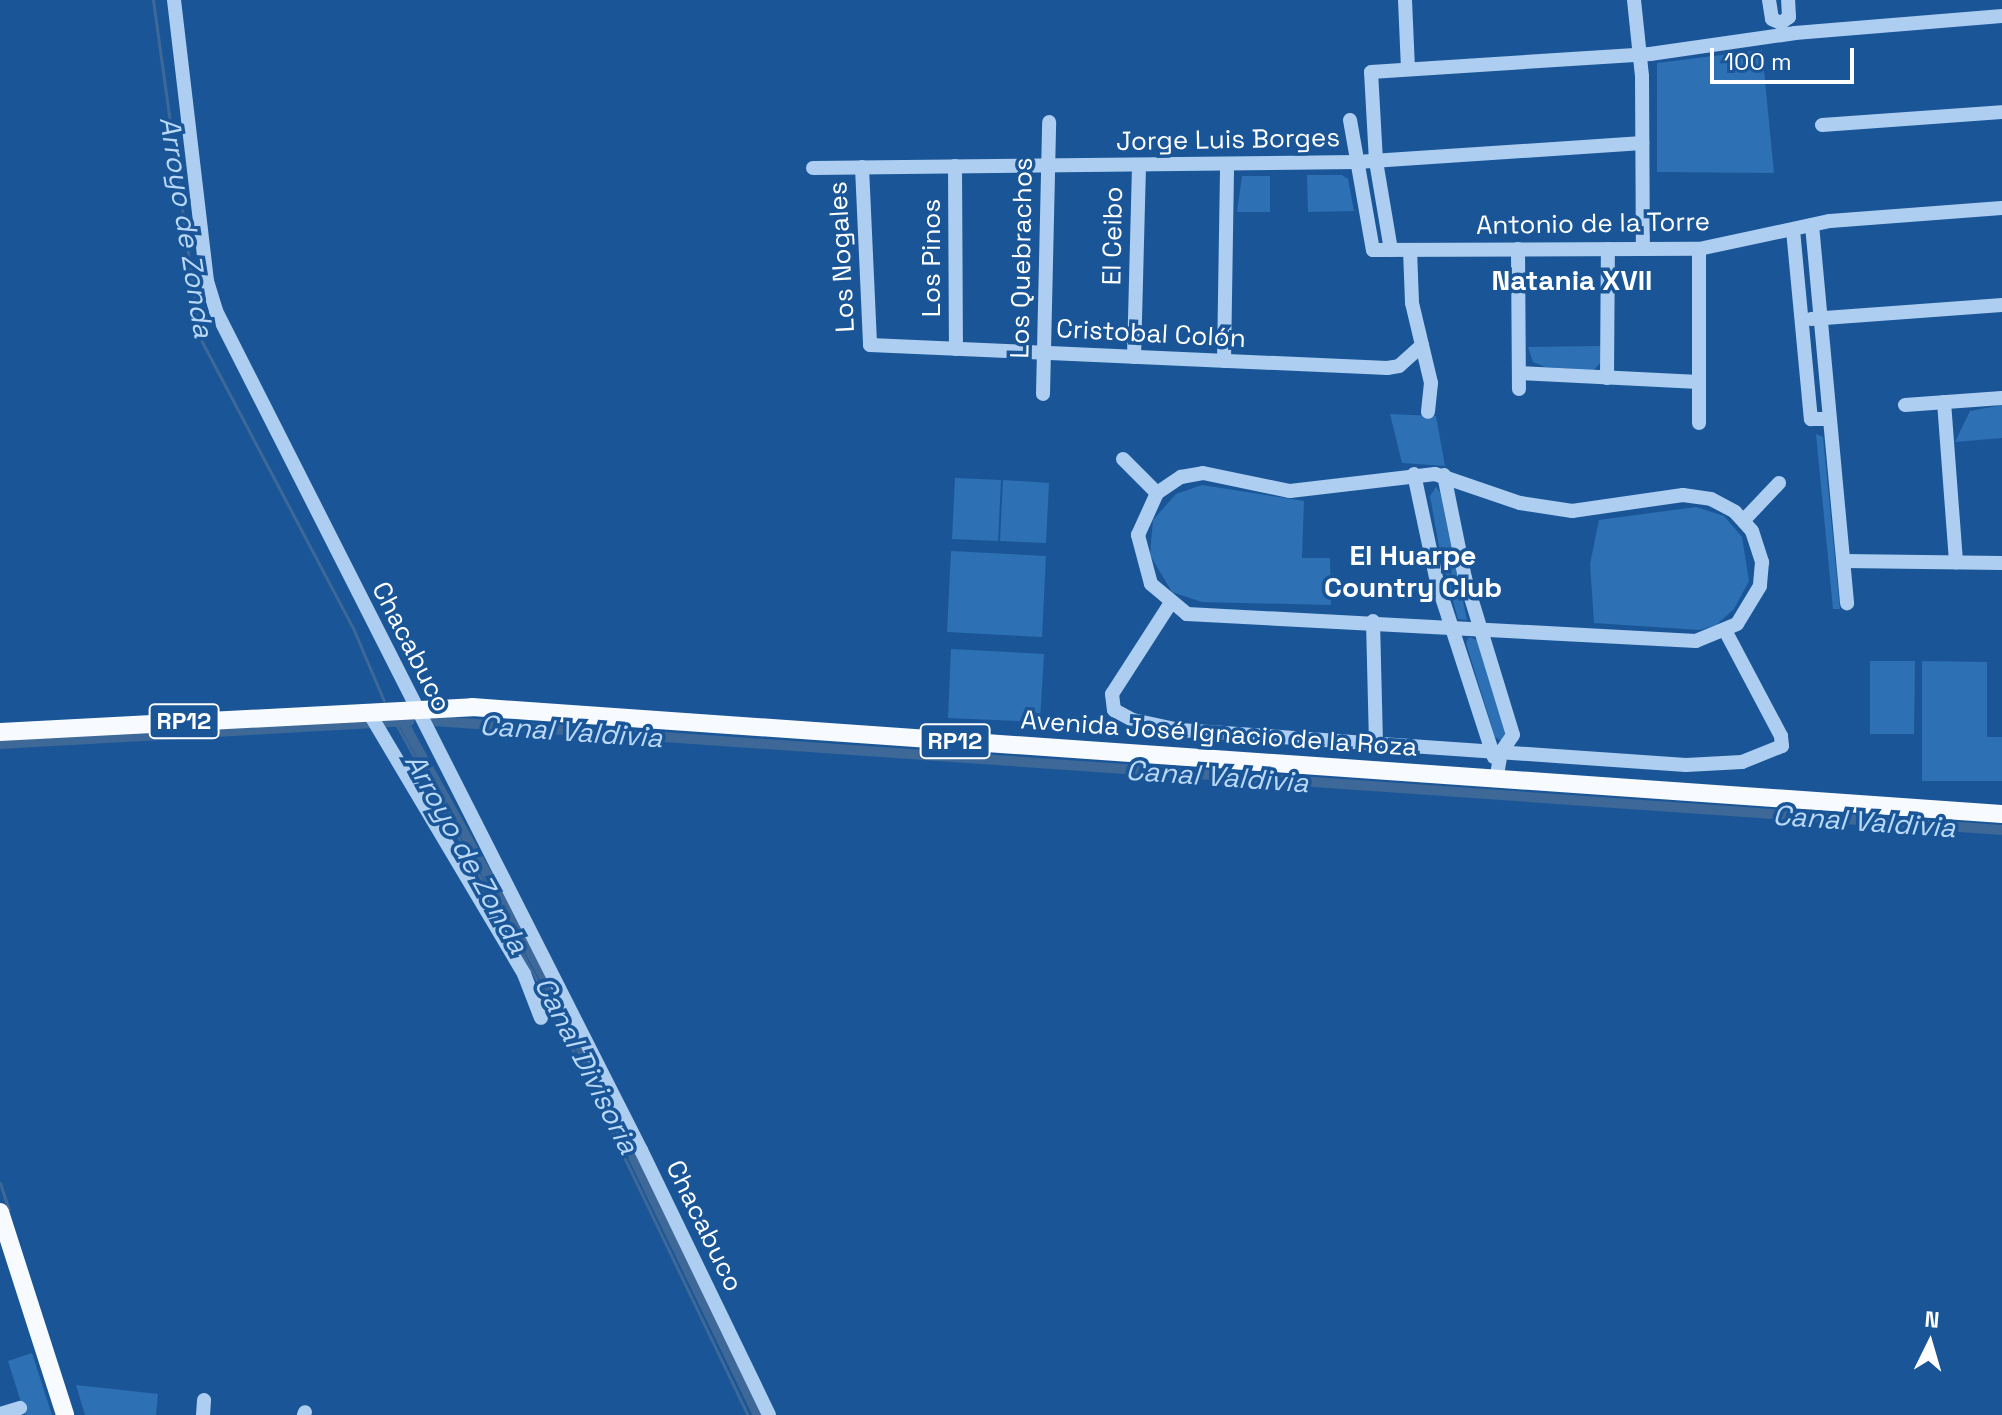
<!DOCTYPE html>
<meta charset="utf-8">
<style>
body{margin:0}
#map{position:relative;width:2002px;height:1415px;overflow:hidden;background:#1a5697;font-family:"Space Grotesk",sans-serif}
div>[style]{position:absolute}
.green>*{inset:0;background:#2d70b4}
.stream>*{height:3px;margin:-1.5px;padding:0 1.5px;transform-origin:1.5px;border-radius:1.5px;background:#3d6897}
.canal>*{height:10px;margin:-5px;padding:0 5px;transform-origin:5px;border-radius:5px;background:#3d6897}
.minor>*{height:14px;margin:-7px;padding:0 7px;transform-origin:7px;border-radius:7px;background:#adcef0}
.major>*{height:18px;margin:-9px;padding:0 9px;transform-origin:9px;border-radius:9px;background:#f7faff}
span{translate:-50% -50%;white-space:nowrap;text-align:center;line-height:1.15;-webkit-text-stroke:7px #1a5697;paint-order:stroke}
.shield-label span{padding:2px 6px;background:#1a5697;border:2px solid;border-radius:6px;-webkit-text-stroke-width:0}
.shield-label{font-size:24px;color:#fff;font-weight:700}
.street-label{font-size:26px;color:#fff}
.water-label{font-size:28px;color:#bad8f7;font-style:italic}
.neighbourhood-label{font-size:28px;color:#fff;font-weight:700}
.north{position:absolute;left:1890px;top:1303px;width:80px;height:80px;-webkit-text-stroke:6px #1a5697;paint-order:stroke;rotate:5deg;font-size:22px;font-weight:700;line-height:32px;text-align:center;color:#fff}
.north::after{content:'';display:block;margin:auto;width:28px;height:36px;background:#fff;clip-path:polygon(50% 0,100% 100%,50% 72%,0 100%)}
.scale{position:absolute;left:1710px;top:48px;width:144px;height:36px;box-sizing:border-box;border:4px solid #fff;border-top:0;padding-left:10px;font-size:24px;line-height:28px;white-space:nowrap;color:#fff;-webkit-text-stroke:6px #1a5697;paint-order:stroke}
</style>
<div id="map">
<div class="green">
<div style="clip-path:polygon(1762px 50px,1774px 173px,1657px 172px,1657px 63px)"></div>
<div style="clip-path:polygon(1307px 175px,1342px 175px,1348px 179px,1354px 211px,1308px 212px)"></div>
<div style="clip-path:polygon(1242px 176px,1270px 176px,1270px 212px,1237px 212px)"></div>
<div style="clip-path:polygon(1600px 346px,1600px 363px,1594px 370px,1545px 367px,1533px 362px,1528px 347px)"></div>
<div style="clip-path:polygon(2002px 405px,2002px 438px,1955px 442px,1970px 411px)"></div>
<div style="clip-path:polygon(1390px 414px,1436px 416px,1445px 466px,1402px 463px)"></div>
<div style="clip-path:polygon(1816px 434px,1823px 437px,1840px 609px,1833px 609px)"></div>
<div style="clip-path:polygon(955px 478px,1001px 480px,998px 541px,952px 539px)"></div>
<div style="clip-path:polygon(1003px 480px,1049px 483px,1046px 543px,1000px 541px)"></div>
<div style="clip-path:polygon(1202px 485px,1304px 501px,1302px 558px,1330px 558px,1331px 605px,1202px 602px,1172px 592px,1150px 555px,1153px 520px,1176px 494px)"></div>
<div style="clip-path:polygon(1436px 487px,1440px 492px,1467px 620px,1458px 619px,1440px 552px,1430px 496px)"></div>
<div style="clip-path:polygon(1696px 507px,1724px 516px,1742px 537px,1749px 581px,1734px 609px,1716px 625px,1700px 630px,1594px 623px,1590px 564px,1599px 520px)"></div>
<div style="clip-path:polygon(951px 551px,1046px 556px,1042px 637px,947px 632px)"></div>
<div style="clip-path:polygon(1469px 637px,1477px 640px,1507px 734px,1503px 742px,1495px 737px,1466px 643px)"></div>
<div style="clip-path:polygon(951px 649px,1044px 654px,1040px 722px,948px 718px)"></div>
<div style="clip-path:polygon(1870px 661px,1915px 661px,1914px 734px,1870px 734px)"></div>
<div style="clip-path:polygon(1922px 661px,1987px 662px,1987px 737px,2002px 737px,2002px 781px,1922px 781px)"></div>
<div style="clip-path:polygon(32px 1353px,52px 1415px,25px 1415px,8px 1361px)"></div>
<div style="clip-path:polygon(76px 1385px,158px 1394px,156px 1415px,85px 1415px)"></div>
</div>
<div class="stream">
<div style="left:153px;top:0;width:341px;rotate:82.1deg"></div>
<div style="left:200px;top:338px;width:328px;rotate:62.2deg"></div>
<div style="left:353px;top:628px;width:79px;rotate:67deg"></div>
<div style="left:395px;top:722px;width:337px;rotate:61.2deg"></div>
<div style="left:557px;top:1017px;width:441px;rotate:64.4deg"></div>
<div style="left:0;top:1183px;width:28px;rotate:72deg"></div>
</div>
<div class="canal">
<div style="left:433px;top:721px;width:1573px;rotate:3.97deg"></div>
<div style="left:403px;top:722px;width:336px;rotate:61.1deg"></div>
<div style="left:565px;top:1016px;width:443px;rotate:64.2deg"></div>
<div style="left:0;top:744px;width:410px;rotate:-3.2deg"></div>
</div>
<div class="minor">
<div style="left:174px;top:0;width:283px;rotate:83.3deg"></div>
<div style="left:207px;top:281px;width:31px;rotate:73deg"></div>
<div style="left:216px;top:311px;width:941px;rotate:63.14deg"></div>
<div style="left:641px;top:1150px;width:294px;rotate:64.2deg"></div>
<div style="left:1405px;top:0;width:69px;rotate:87.5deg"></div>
<div style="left:1634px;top:0;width:76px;rotate:84deg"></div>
<div style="left:1642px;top:76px;width:172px;rotate:89.7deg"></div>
<div style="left:1769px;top:0;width:19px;rotate:81deg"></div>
<div style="left:1772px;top:19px;width:10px;rotate:24deg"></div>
<div style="left:1781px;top:23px;width:10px;rotate:-37deg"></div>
<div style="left:1789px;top:17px;width:17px;rotate:-93deg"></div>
<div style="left:1350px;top:120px;width:132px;rotate:80deg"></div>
<div style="left:1373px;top:250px;width:326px;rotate:-0.2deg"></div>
<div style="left:1699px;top:249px;width:134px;rotate:-12.1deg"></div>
<div style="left:1830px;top:221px;width:172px;rotate:-4.3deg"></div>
<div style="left:1822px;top:125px;width:180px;rotate:-4.1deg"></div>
<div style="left:955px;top:166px;width:183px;rotate:89.7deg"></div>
<div style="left:862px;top:167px;width:178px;rotate:87.4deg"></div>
<div style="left:870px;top:345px;width:518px;rotate:2.55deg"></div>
<div style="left:1387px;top:368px;width:12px;rotate:-9deg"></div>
<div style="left:1399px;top:366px;width:31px;rotate:-42deg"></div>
<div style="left:813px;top:168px;width:544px;rotate:-0.63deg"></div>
<div style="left:1357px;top:162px;width:286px;rotate:-3.8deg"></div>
<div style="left:1812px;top:225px;width:380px;rotate:84.7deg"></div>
<div style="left:1793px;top:230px;width:190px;rotate:84.6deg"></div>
<div style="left:1811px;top:419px;width:18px"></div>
<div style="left:1518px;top:249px;width:140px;rotate:89.6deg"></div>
<div style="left:1391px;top:250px;width:90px;rotate:-99.6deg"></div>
<div style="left:1376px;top:161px;width:89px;rotate:-93.2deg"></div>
<div style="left:1371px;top:72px;width:280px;rotate:-3.7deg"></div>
<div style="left:1650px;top:54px;width:147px;rotate:-8.2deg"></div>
<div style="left:1795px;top:33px;width:208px;rotate:-4.7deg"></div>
<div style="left:1410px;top:250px;width:53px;rotate:87.8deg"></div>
<div style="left:1412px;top:303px;width:82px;rotate:76.6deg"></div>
<div style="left:1431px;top:383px;width:29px;rotate:96deg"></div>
<div style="left:1811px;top:319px;width:192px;rotate:-4.2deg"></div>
<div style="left:1134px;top:357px;width:192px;rotate:-88.5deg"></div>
<div style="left:1224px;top:361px;width:197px;rotate:-89.1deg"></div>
<div style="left:1519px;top:373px;width:180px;rotate:2.9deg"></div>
<div style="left:1607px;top:378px;width:129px;rotate:-89.6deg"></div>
<div style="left:1043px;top:394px;width:272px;rotate:-88.7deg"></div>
<div style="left:1944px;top:402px;width:161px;rotate:85.7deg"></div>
<div style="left:1905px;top:405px;width:97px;rotate:-4.1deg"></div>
<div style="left:1699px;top:423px;width:174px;rotate:-90deg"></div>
<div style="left:1123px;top:459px;width:48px;rotate:45deg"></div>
<div style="left:1203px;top:473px;width:89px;rotate:11.7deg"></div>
<div style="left:1290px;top:491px;width:146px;rotate:-6.7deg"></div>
<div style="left:1435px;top:474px;width:90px;rotate:18.8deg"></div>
<div style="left:1520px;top:503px;width:53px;rotate:8.7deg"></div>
<div style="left:1572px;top:511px;width:112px;rotate:-8.2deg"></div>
<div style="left:1683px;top:495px;width:28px;rotate:8deg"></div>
<div style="left:1711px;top:499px;width:27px;rotate:28deg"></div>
<div style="left:1735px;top:512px;width:25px;rotate:48deg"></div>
<div style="left:1752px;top:531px;width:33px;rotate:72deg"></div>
<div style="left:1762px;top:562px;width:24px;rotate:95deg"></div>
<div style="left:1760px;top:586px;width:44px;rotate:121.2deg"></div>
<div style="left:1737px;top:624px;width:44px;rotate:157.5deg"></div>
<div style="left:1696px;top:641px;width:510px;rotate:-176.96deg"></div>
<div style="left:1187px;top:614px;width:47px;rotate:-140.2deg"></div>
<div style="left:1151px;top:584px;width:51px;rotate:-104.9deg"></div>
<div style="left:1138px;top:535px;width:46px;rotate:-65.7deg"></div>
<div style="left:1157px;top:493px;width:29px;rotate:-34deg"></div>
<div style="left:1181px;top:477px;width:22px;rotate:-10deg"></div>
<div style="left:1414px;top:474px;width:110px;rotate:78deg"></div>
<div style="left:1437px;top:582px;width:184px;rotate:72deg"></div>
<div style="left:1444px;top:475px;width:105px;rotate:78.5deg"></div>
<div style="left:1465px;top:578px;width:164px;rotate:73deg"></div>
<div style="left:1513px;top:735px;width:21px;rotate:125deg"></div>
<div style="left:1501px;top:752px;width:27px;rotate:100deg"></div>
<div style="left:1744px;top:520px;width:51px;rotate:-46.6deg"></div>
<div style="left:1844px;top:561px;width:158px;rotate:0.7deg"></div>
<div style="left:1170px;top:604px;width:107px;rotate:122.8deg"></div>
<div style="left:1112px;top:694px;width:16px;rotate:83deg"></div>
<div style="left:1114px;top:710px;width:21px;rotate:28deg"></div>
<div style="left:1133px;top:720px;width:48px;rotate:12deg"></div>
<div style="left:1180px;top:730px;width:507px;rotate:3.96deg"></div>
<div style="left:1686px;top:765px;width:56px;rotate:-3.1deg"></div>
<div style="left:1742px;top:762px;width:43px;rotate:-21.8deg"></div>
<div style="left:1782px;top:746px;width:10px;rotate:-96deg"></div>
<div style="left:1781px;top:736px;width:118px;rotate:-117.9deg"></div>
<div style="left:1373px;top:621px;width:123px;rotate:88.6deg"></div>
<div style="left:368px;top:711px;width:306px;rotate:59.3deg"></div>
<div style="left:524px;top:974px;width:47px;rotate:68.9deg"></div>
<div style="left:0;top:1414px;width:21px;rotate:-17deg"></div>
<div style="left:203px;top:1415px;width:15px;rotate:-86deg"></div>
<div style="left:304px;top:1415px;width:3px;rotate:-72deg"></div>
</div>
<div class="major">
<div style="left:0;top:732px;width:473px;rotate:-3deg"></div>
<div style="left:472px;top:707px;width:1534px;rotate:4deg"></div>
<div style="left:0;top:1212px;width:213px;rotate:72.2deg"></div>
</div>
<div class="shield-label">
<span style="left:184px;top:721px">RP12</span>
<span style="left:955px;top:741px">RP12</span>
</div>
<div class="street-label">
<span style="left:1228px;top:140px;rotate:-1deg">Jorge Luis Borges</span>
<span style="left:1593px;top:224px;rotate:-1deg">Antonio de la Torre</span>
<span style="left:1113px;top:236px;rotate:-89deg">El Ceibo</span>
<span style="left:842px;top:257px;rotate:-93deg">Los Nogales</span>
<span style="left:932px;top:258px;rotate:-90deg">Los Pinos</span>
<span style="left:1022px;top:258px;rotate:-89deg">Los Quebrachos</span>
<span style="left:1151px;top:334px;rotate:3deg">Cristobal Colón</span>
<span style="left:411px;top:647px;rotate:63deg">Chacabuco</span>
<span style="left:1219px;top:734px;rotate:4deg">Avenida José Ignacio de la Roza</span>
<span style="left:704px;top:1226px;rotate:64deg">Chacabuco</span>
</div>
<div class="water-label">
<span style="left:187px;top:227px;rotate:81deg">Arroyo de Zonda</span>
<span style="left:571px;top:731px;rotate:4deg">Canal Valdivia</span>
<span style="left:1217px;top:776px;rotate:4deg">Canal Valdivia</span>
<span style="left:1864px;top:821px;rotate:4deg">Canal Valdivia</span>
<span style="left:467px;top:853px;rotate:61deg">Arroyo de Zonda</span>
<span style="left:587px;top:1065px;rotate:63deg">Canal Divisoria</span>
</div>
<div class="neighbourhood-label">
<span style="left:1572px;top:280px">Natania XVII</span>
<span style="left:1413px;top:571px">El Huarpe<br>Country Club</span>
</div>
<div class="north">N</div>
<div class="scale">100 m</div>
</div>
